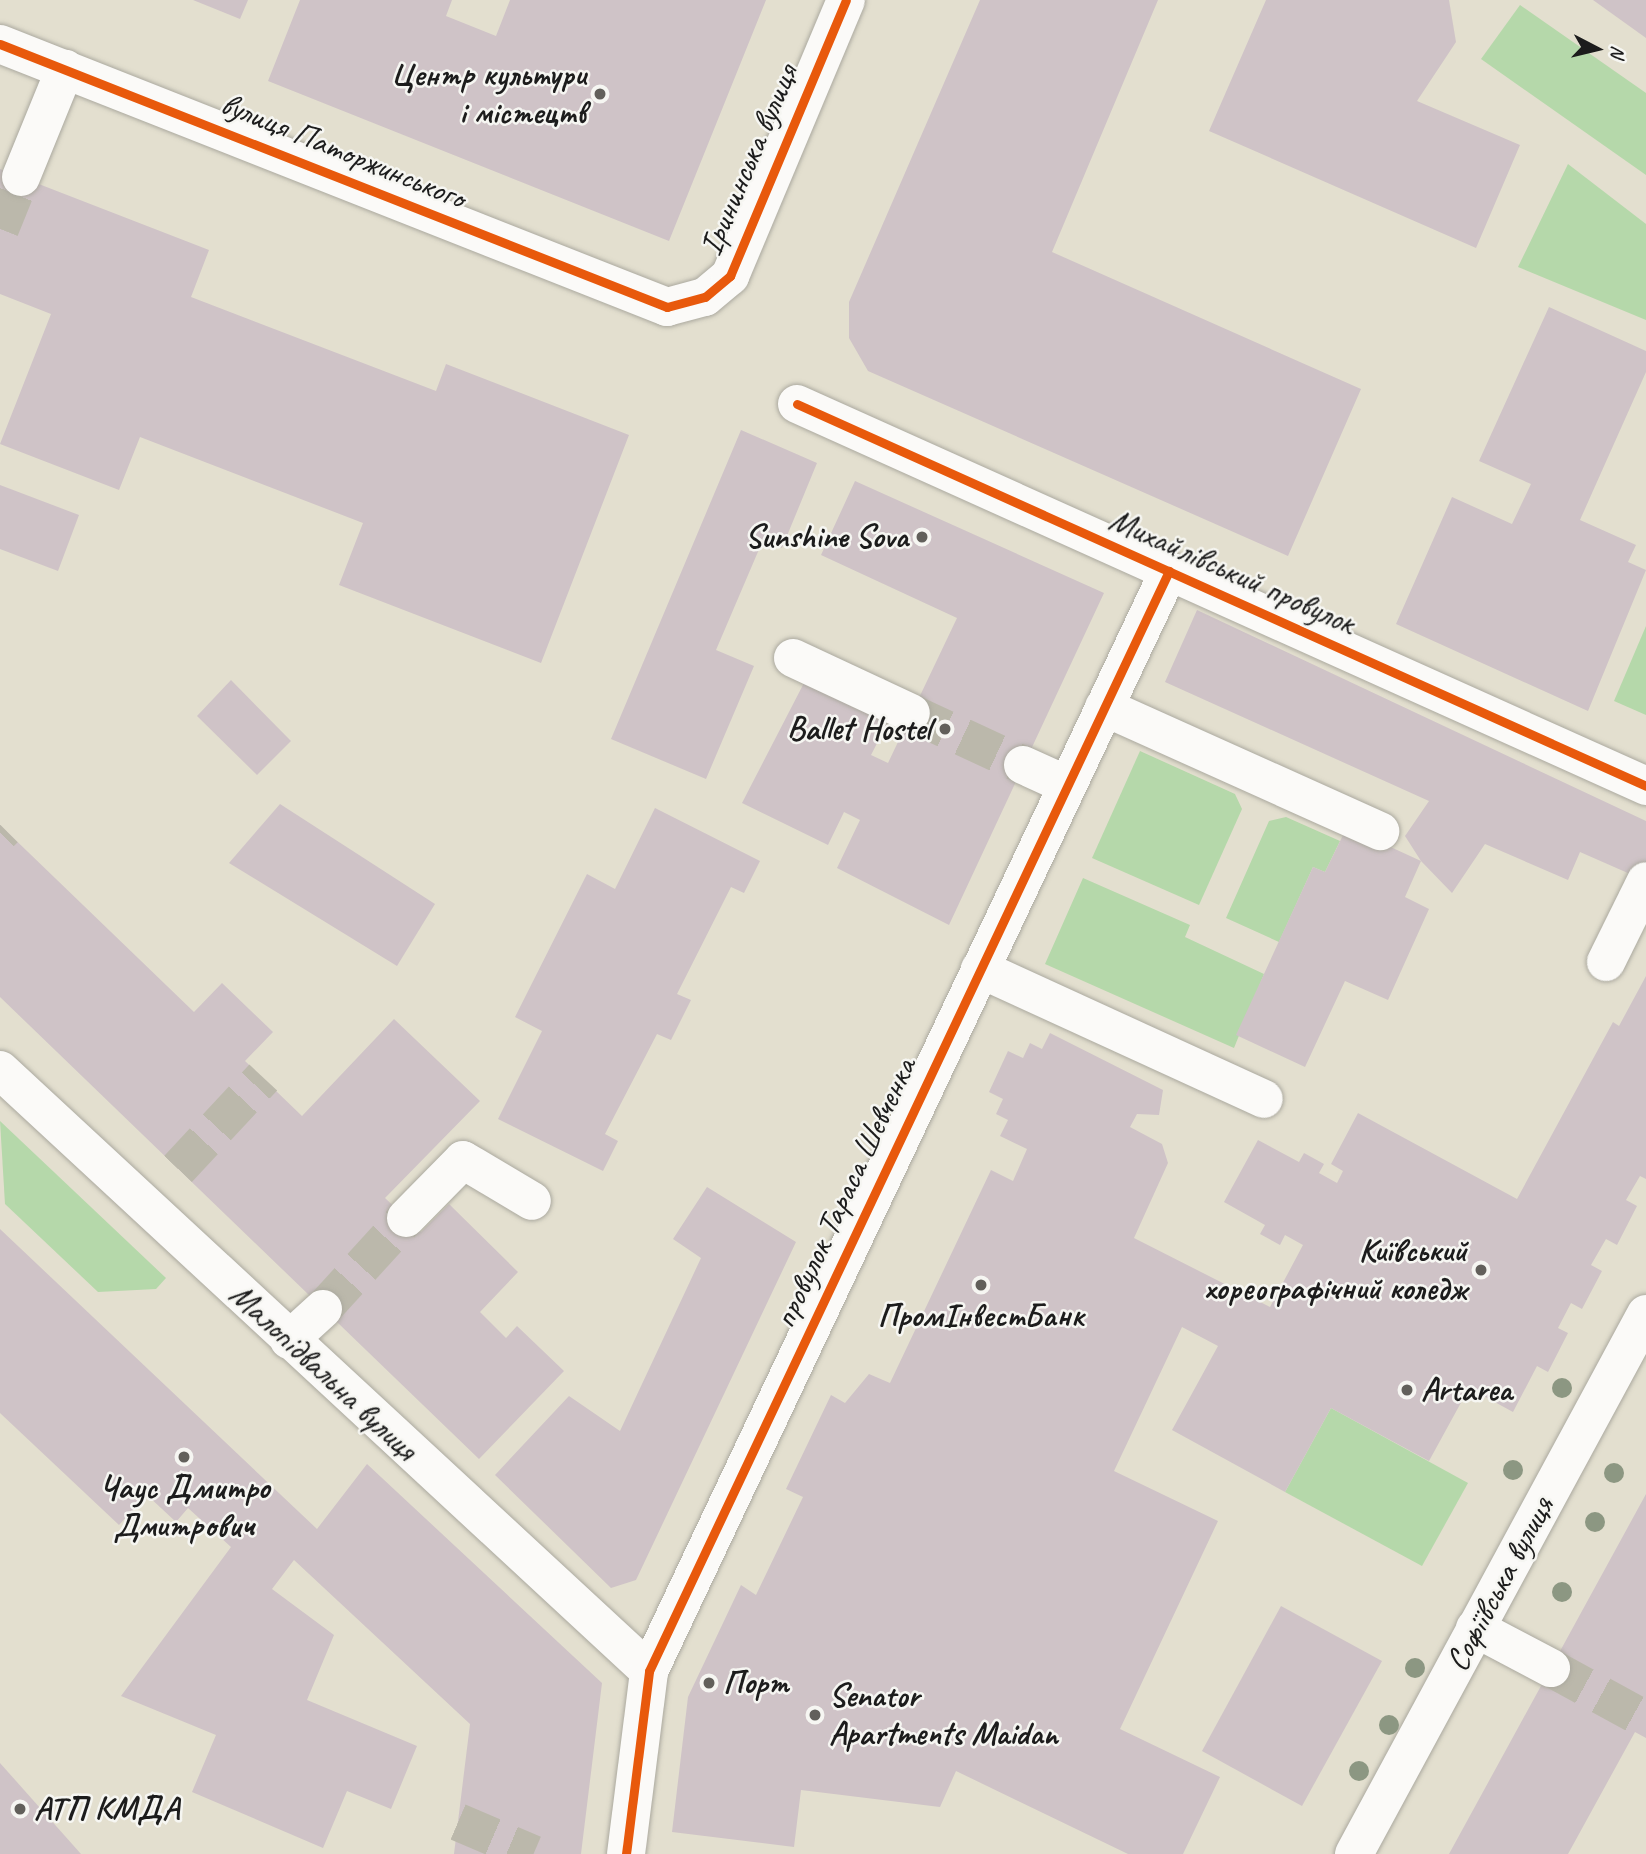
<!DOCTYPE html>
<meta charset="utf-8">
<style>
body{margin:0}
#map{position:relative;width:1646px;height:1854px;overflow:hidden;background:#e3dfcf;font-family:Caveat,sans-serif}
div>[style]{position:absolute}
.green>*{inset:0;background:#b5d8aa}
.building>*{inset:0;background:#cfc3c7}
.minor-tunnel>*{height:38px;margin-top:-19px;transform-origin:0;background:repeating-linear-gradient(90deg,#bbb8ab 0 38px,transparent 0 57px)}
.roads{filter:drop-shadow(0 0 2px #aba99f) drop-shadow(0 0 2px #aba99f)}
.minor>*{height:38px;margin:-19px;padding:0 19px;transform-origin:19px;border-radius:19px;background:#fbfaf8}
.cycleway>*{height:9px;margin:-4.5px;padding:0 4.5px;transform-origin:4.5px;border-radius:4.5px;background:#e8590c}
.trees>*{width:20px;height:20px;margin:-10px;border-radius:50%;background:#8c9782}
.dots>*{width:19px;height:19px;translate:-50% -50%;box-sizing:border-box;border:4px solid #f6f6f2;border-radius:50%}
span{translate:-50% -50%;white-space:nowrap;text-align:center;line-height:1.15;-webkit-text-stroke:5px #f6f6f2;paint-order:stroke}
.poi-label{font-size:33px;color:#1c1c1c;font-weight:700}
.right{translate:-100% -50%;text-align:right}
.left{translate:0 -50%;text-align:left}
.street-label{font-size:33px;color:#1c1c1c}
.north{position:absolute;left:1562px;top:14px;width:70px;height:70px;-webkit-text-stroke:5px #f6f6f2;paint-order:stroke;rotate:97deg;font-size:19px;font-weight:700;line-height:28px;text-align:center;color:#1c1c1c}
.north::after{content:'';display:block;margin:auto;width:24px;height:32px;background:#1c1c1c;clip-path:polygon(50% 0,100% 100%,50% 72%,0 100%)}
</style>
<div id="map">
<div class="green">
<div style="clip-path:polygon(1520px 5px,1646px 93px,1646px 175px,1481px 59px)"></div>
<div style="clip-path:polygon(1568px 164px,1646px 224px,1646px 320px,1518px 267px)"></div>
<div style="clip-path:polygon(1646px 626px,1646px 715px,1614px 701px)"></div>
<div style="clip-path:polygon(1140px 751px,1235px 794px,1242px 809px,1199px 905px,1092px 858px)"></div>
<div style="clip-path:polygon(1286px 817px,1340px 841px,1325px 872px,1313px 867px,1279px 942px,1226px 918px,1269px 821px)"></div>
<div style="clip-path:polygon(1083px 878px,1190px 925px,1185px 937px,1264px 974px,1234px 1048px,1045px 964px)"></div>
<div style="clip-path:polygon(0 1121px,166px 1278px,156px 1289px,98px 1292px,5px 1204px)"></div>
<div style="clip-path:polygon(1331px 1408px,1468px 1483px,1422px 1566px,1285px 1492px)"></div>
</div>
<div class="building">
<div style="clip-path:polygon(193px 0,248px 0,240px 19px)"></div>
<div style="clip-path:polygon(300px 0,452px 0,446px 16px,496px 36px,510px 0,766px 0,669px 241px,268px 81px)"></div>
<div style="clip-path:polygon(980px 0,1158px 0,1052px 252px,1361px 389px,1288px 556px,868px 371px,849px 338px,849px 302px)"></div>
<div style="clip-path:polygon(1266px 0,1449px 0,1456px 42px,1417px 101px,1520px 145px,1476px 248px,1209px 131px)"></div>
<div style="clip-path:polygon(1593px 0,1646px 0,1646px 38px)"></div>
<div style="clip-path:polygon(0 169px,209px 250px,191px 297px,436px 391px,446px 364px,629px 435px,541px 663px,339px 585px,363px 523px,140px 437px,119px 490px,0 444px,51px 314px,0 294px)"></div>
<div style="clip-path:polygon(1549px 307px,1646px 351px,1646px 372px,1580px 520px,1636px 545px,1628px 562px,1646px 570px,1588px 711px,1396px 624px,1452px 497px,1512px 524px,1531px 484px,1479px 461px)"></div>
<div style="clip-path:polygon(741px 430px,817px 463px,782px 548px,763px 540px,716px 650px,754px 666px,706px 779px,611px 739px)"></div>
<div style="clip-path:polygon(855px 481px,1104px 593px,949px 925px,837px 868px,860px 820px,844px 812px,828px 845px,742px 803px,805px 681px,888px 722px,871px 755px,888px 763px,957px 618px,821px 555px)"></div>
<div style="clip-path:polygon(0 485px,79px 515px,58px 571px,0 549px)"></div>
<div style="clip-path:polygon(1197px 610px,1646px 821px,1646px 881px,1580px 852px,1568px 880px,1485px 844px,1452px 893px,1421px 861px,1405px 897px,1429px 909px,1388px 1000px,1345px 981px,1305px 1067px,1236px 1035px,1313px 867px,1325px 872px,1347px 827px,1421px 861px,1405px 836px,1429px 801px,1165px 682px)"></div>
<div style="clip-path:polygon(231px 680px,291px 741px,257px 775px,197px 716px)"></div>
<div style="clip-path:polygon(280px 804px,435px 904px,397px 966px,229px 863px)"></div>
<div style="clip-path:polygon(655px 808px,760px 861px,744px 893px,731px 887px,677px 994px,691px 1000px,671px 1040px,657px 1034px,605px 1134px,618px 1141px,603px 1171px,498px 1119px,542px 1031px,515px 1017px,587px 874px,615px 889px)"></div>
<div style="clip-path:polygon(0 825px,194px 1012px,222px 983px,273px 1032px,245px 1061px,302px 1116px,394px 1019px,480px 1101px,385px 1198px,421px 1232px,449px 1204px,518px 1272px,480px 1312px,506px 1338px,517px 1326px,564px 1371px,479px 1459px,0 997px)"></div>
<div style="clip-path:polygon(1646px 976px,1646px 1179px,1640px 1176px,1626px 1200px,1637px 1206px,1617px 1245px,1606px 1239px,1591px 1265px,1602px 1271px,1582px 1309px,1571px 1303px,1558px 1328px,1568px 1333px,1548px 1372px,1537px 1366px,1513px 1412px,1469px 1388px,1429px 1461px,1331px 1408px,1285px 1492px,1172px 1430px,1218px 1346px,1182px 1327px,1114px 1471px,1218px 1521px,1120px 1729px,1220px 1777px,1183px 1854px,1128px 1854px,956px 1771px,940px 1807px,801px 1790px,794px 1847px,672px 1832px,688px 1697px,741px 1585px,756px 1595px,803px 1497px,786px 1489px,831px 1395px,845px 1403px,869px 1374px,890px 1383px,991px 1170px,1013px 1181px,1027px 1149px,1000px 1136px,1008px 1120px,996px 1114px,1003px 1099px,989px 1092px,1008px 1051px,1023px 1058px,1030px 1043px,1042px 1049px,1050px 1033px,1163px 1090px,1159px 1115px,1137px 1114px,1130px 1127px,1162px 1144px,1168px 1163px,1134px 1238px,1270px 1307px,1303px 1245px,1285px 1235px,1280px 1245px,1260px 1234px,1265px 1225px,1224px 1202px,1258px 1140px,1299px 1162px,1304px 1153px,1324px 1164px,1319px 1173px,1337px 1183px,1343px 1171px,1331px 1164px,1358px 1113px,1517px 1199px,1613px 1022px,1619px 1026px)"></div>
<div style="clip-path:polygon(707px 1187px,796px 1242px,636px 1580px,611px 1588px,495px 1475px,569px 1396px,620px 1431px,701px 1258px,673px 1239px)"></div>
<div style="clip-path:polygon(0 1229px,317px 1529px,367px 1464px,602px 1683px,581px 1854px,454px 1854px,470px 1724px,294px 1560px,272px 1589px,334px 1635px,307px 1700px,417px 1746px,391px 1809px,347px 1791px,323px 1848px,192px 1792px,216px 1735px,121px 1696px,231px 1547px,188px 1508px,176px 1522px,147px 1495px,119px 1525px,0 1413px)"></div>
<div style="clip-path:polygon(1646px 1494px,1646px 1738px,1635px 1732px,1568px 1854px,1449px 1854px)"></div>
<div style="clip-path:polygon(1281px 1606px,1382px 1661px,1302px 1806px,1202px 1751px)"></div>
<div style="clip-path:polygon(0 1763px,81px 1854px,0 1854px)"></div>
</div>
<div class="minor-tunnel">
<div style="left:0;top:229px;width:56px;rotate:-68deg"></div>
<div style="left:911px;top:713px;width:123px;rotate:24.9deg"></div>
<div style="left:0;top:833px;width:6px;rotate:-45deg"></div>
<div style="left:178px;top:1169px;width:125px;rotate:-47deg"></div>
<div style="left:323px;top:1309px;width:123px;rotate:-47.6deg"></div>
<div style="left:1551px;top:1668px;width:108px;rotate:28.7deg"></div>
<div style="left:458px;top:1822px;width:82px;rotate:23.1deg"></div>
</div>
<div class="roads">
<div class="minor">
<div style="left:0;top:44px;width:717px;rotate:21.52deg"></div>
<div style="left:667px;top:307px;width:39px;rotate:-15deg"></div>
<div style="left:705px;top:297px;width:33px;rotate:-40deg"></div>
<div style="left:730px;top:276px;width:299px;rotate:-67.2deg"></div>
<div style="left:21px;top:177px;width:117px;rotate:-67.8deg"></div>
<div style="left:797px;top:404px;width:931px;rotate:24.22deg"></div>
<div style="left:793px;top:658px;width:130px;rotate:25deg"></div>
<div style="left:1104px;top:707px;width:303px;rotate:24.2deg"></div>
<div style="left:1023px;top:765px;width:48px;rotate:24.4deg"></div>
<div style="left:1606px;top:962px;width:90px;rotate:-63.7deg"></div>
<div style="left:980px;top:969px;width:312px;rotate:24.6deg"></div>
<div style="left:0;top:1070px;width:885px;rotate:42.8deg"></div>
<div style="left:406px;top:1218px;width:81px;rotate:-45.5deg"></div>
<div style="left:463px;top:1160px;width:80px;rotate:30.7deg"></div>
<div style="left:289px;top:1340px;width:46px;rotate:-42.4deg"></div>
<div style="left:1475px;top:1628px;width:86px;rotate:27.8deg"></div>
<div style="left:626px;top:1854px;width:184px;rotate:-82.8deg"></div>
<div style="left:649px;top:1671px;width:1217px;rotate:-64.7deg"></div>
<div style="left:1354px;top:1854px;width:614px;rotate:-61.6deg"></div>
</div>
</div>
<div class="cycleway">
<div style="left:0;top:44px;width:717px;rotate:21.52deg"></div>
<div style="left:667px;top:307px;width:39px;rotate:-15deg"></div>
<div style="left:705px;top:297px;width:33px;rotate:-40deg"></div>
<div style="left:730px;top:276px;width:299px;rotate:-67.2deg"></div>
<div style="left:797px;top:404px;width:931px;rotate:24.22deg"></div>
<div style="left:626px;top:1854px;width:184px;rotate:-82.8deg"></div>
<div style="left:649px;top:1671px;width:1217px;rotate:-64.7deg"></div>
</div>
<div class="trees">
<div style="left:1562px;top:1388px"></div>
<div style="left:1513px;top:1470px"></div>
<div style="left:1614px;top:1473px"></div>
<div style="left:1595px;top:1522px"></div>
<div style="left:1562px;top:1592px"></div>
<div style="left:1415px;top:1668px"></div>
<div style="left:1389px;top:1725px"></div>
<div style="left:1359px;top:1771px"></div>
</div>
<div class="dots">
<div style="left:600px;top:94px;background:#62605b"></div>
<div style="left:922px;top:537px;background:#62605b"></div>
<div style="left:945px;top:729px;background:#62605b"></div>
<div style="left:1481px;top:1270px;background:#62605b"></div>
<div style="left:981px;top:1285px;background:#62605b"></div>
<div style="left:1407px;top:1390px;background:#62605b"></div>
<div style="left:184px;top:1457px;background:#62605b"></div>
<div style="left:709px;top:1683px;background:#62605b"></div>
<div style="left:815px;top:1715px;background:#62605b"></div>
<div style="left:20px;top:1809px;background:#62605b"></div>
</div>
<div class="poi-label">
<span class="right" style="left:586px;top:94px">Центр культури<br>і містецтв</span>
<span class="right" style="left:908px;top:537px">Sunshine Sova</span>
<span class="right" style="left:931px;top:729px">Ballet Hostel</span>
<span class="right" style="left:1467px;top:1270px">Київський<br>хореографічний коледж</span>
<span style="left:981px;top:1316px">ПромІнвестБанк</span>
<span class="left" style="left:1421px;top:1390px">Artarea</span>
<span style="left:184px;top:1507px">Чаус Дмитро<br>Дмитрович</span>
<span class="left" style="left:723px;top:1683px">Порт</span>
<span class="left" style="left:829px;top:1715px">Senator<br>Apartments Maidan</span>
<span class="left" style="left:34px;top:1809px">АТП КМДА</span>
</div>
<div class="street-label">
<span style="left:343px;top:151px;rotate:22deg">вулиця Паторжинського</span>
<span style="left:749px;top:160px;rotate:-67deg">Ірининська вулиця</span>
<span style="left:1232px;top:572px;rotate:24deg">Михайлівський провулок</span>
<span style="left:845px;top:1193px;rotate:-65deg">провулок Тараса Шевченка</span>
<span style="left:323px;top:1372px;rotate:43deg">Малопідвальна вулиця</span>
<span style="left:1500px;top:1584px;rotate:-62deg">Софіївська вулиця</span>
</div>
<div class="north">N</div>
</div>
